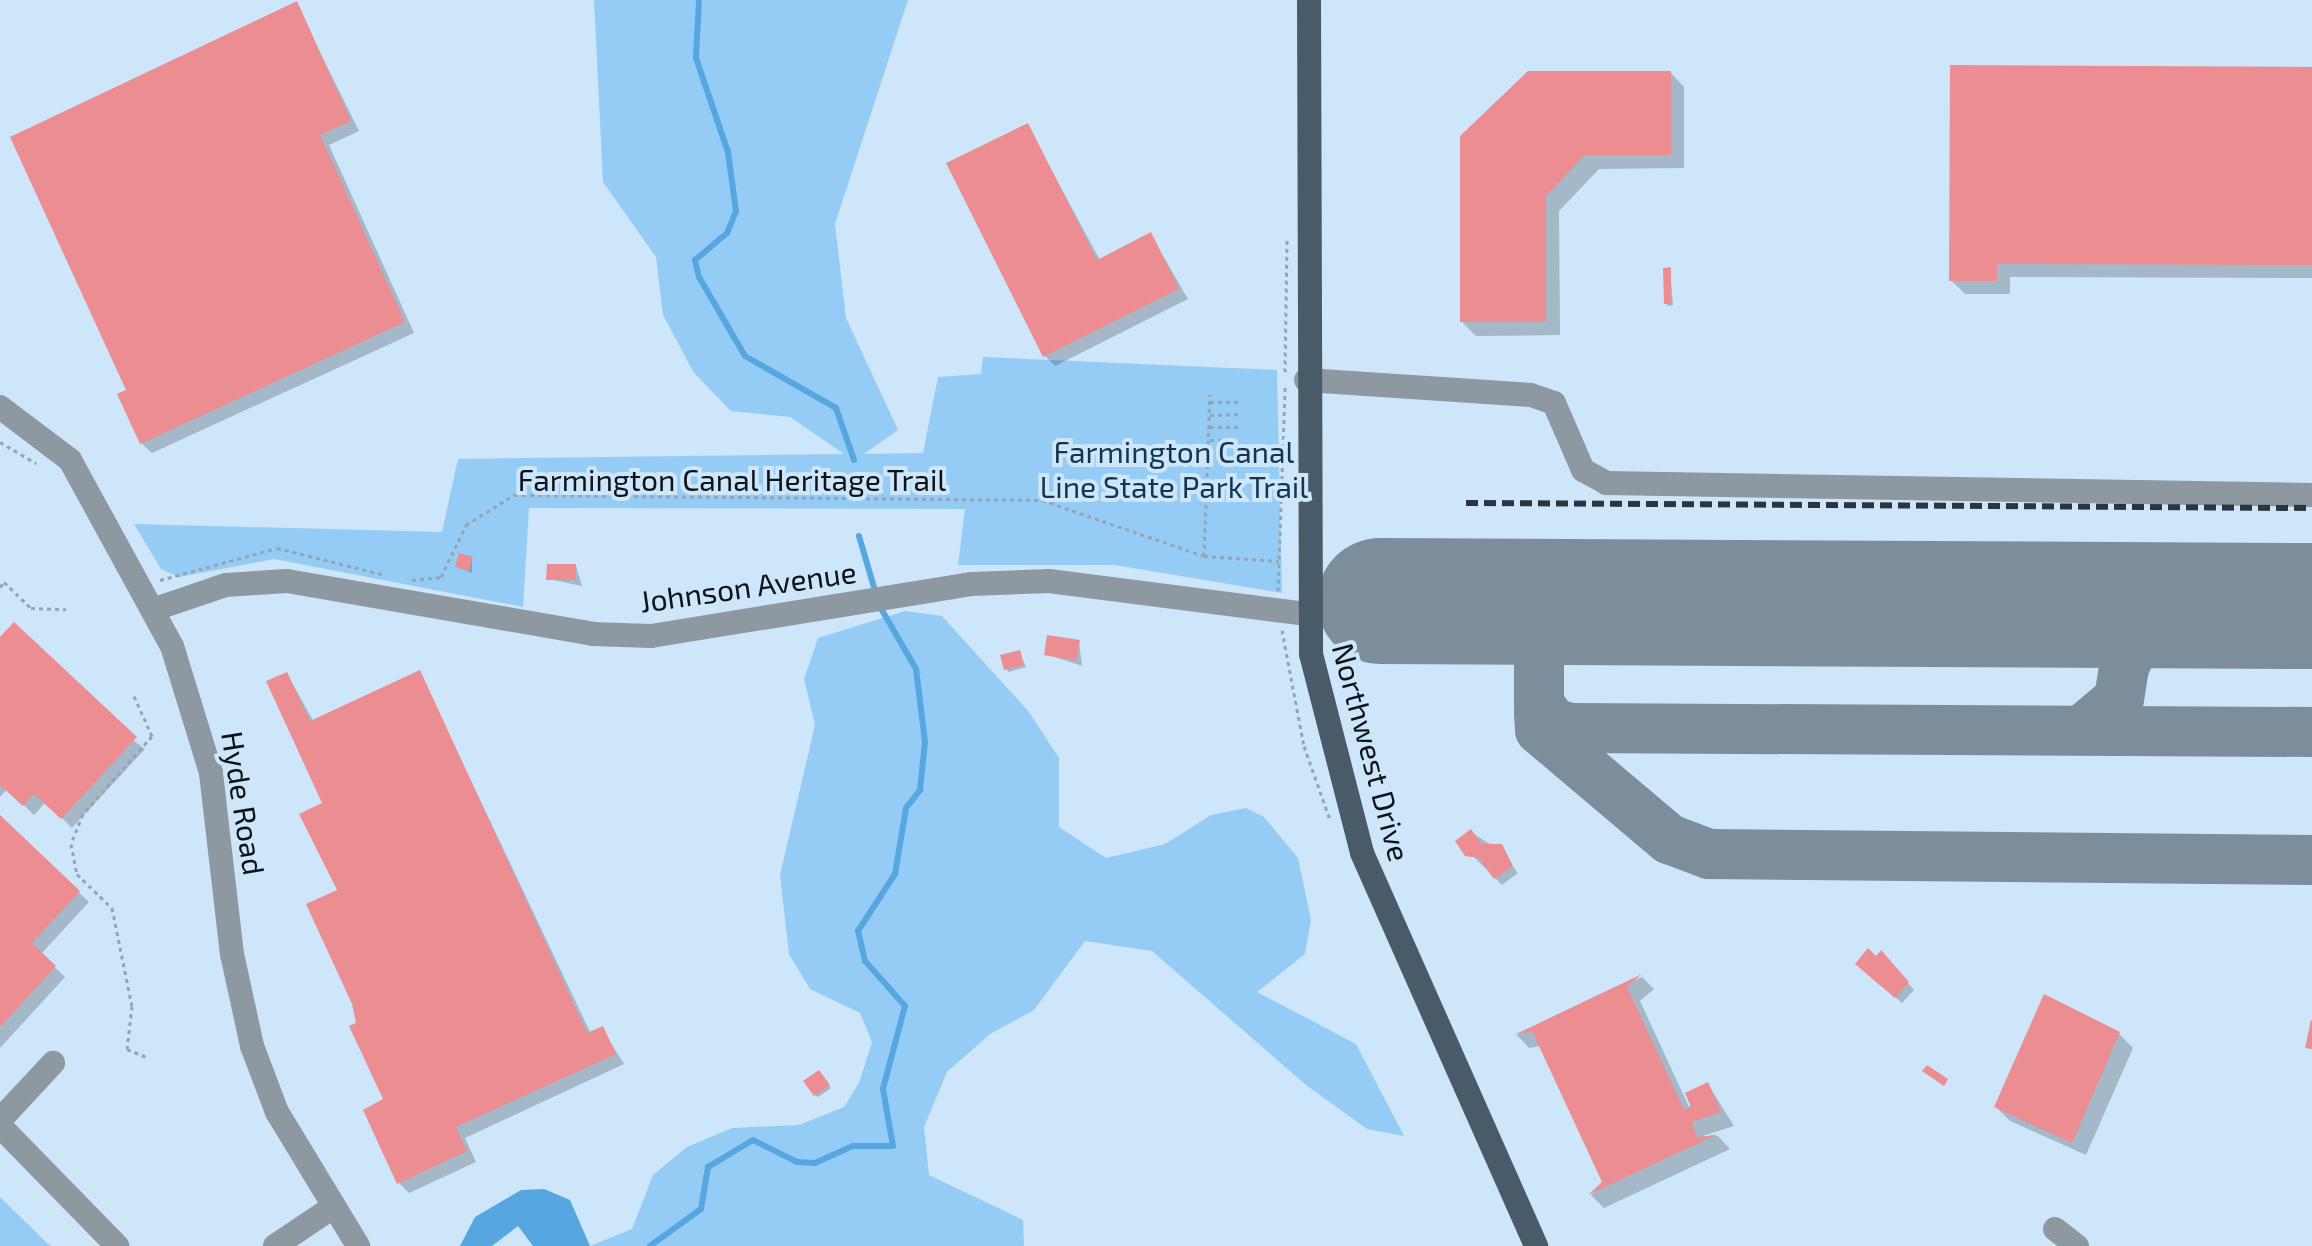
<!DOCTYPE html>
<style>
body{margin:0}
#map{position:relative;width:2312px;height:1246px;overflow:hidden;background:#cde6f9;font-family:"Exo 2",sans-serif}
div>[style]{position:absolute}
.green>*{inset:0;background:#95ccf6}
.water>*{inset:0;background:#56a6e0}
.shadow>*{inset:0;background:#0003}
.stream>*{height:6px;margin:-3px;padding:0 3px;transform-origin:3px;border-radius:3px;background:#56a6e0}
.taxiway>*{height:50px;margin:-25px;padding:0 25px;transform-origin:25px;border-radius:25px;background:#7c8e9c}
.runway>*{height:126px;margin:-63px;padding:0 63px;transform-origin:63px;border-radius:63px;background:#7c8e9c}
.building>*{inset:0;background:#ec8d91}
.path>*{height:3px;margin-top:-1.5px;transform-origin:0;background:repeating-linear-gradient(90deg,#92a6b5 0 4px,transparent 0 8px)}
.minor>*{height:24px;margin:-12px;padding:0 12px;transform-origin:12px;border-radius:12px;background:#8e98a0}
.major>*{height:24px;margin:-12px;padding:0 12px;transform-origin:12px;border-radius:12px;background:#495b69}
.rail>*{height:6px;margin-top:-3px;transform-origin:0;background:repeating-linear-gradient(90deg,#2a353e 0 12px,transparent 0 18px)}
span{translate:-50% -50%;white-space:nowrap;text-align:center;line-height:1.15;-webkit-text-stroke:8px #cde6f9;paint-order:stroke}
.park-label{font-size:30px;color:#13354d}
.street-label{font-size:30px;color:#0c141b}
</style>
<div id="map">
<div class="green">
<div style="clip-path:polygon(594px 0,908px 0,835px 224px,846px 318px,898px 430px,864px 454px,923px 453px,938px 377px,981px 374px,983px 357px,1277px 370px,1282px 593px,1115px 565px,958px 565px,965px 509px,529px 508px,523px 607px,274px 559px,179px 577px,161px 569px,134px 524px,442px 532px,458px 459px,844px 454px,790px 417px,731px 411px,694px 373px,663px 315px,656px 257px,603px 182px)"></div>
<div style="clip-path:polygon(905px 611px,942px 616px,1029px 712px,1059px 758px,1059px 827px,1106px 858px,1165px 844px,1211px 815px,1246px 808px,1264px 817px,1298px 858px,1311px 920px,1305px 954px,1257px 992px,1356px 1044px,1404px 1136px,1367px 1129px,1306px 1085px,1152px 951px,1085px 941px,1034px 1010px,990px 1034px,947px 1072px,924px 1127px,929px 1175px,1023px 1220px,1024px 1246px,590px 1246px,632px 1229px,653px 1175px,687px 1147px,732px 1128px,799px 1125px,844px 1107px,859px 1083px,872px 1042px,860px 1013px,810px 989px,789px 954px,780px 875px,815px 725px,804px 679px,818px 638px)"></div>
<div style="clip-path:polygon(0 1197px,47px 1243px,51px 1246px,0 1246px)"></div>
</div>
<div class="water">
<div style="clip-path:polygon(544px 1189px,570px 1200px,590px 1246px,533px 1246px,518px 1226px,492px 1246px,460px 1246px,475px 1217px,521px 1190px)"></div>
</div>
<div class="shadow">
<div style="clip-path:polygon(296px 4px,359px 131px,329px 145px,414px 333px,152px 453px,141px 443px,129px 391px)"></div>
<div style="clip-path:polygon(2312px 69px,2312px 278px,2010px 277px,2010px 294px,1965px 294px,1951px 280px)"></div>
<div style="clip-path:polygon(1671px 73px,1684px 87px,1684px 168px,1599px 169px,1559px 211px,1560px 335px,1476px 336px,1462px 322px,1462px 137px)"></div>
<div style="clip-path:polygon(1027px 125px,1100px 260px,1151px 235px,1188px 299px,1055px 366px,1045px 356px)"></div>
<div style="clip-path:polygon(1670px 269px,1673px 305px,1668px 306px,1666px 303px)"></div>
<div style="clip-path:polygon(472px 559px,472px 573px,457px 567px)"></div>
<div style="clip-path:polygon(576px 566px,582px 586px,548px 579px)"></div>
<div style="clip-path:polygon(0 640px,145px 749px,72px 828px,46px 802px,34px 815px,7px 789px,0 797px)"></div>
<div style="clip-path:polygon(1079px 642px,1082px 666px,1046px 654px)"></div>
<div style="clip-path:polygon(1019px 652px,1026px 667px,1009px 672px,1006px 669px)"></div>
<div style="clip-path:polygon(420px 673px,591px 1034px,602px 1029px,624px 1064px,465px 1138px,476px 1162px,409px 1193px,399px 1183px,385px 1100px,358px 1024px,325px 804px,287px 674px,314px 722px)"></div>
<div style="clip-path:polygon(0 818px,89px 902px,41px 954px,65px 977px,0 1048px)"></div>
<div style="clip-path:polygon(1471px 832px,1502px 852px,1518px 873px,1502px 885px,1458px 841px)"></div>
<div style="clip-path:polygon(1876px 958px,1887px 959px,1914px 990px,1902px 1003px,1864px 970px)"></div>
<div style="clip-path:polygon(1642px 977px,1654px 989px,1640px 1001px,1689px 1107px,1708px 1084px,1734px 1126px,1703px 1136px,1718px 1136px,1730px 1149px,1604px 1208px,1591px 1195px,1605px 1183px,1541px 1046px,1529px 1048px,1517px 1035px)"></div>
<div style="clip-path:polygon(2119px 1034px,2133px 1048px,2086px 1155px,2010px 1121px,1996px 1107px)"></div>
<div style="clip-path:polygon(821px 1075px,831px 1088px,818px 1097px,815px 1095px)"></div>
</div>
<div class="stream">
<div style="left:699px;top:0;width:58px;rotate:93deg"></div>
<div style="left:696px;top:58px;width:99px;rotate:71.2deg"></div>
<div style="left:728px;top:152px;width:60px;rotate:82.3deg"></div>
<div style="left:736px;top:211px;width:24px;rotate:112deg"></div>
<div style="left:727px;top:233px;width:42px;rotate:139.8deg"></div>
<div style="left:695px;top:260px;width:17px;rotate:77deg"></div>
<div style="left:699px;top:277px;width:91px;rotate:59.8deg"></div>
<div style="left:745px;top:356px;width:105px;rotate:29.7deg"></div>
<div style="left:836px;top:408px;width:55px;rotate:70.9deg"></div>
<div style="left:859px;top:536px;width:60px;rotate:73.7deg"></div>
<div style="left:650px;top:1246px;width:63px;rotate:-36deg"></div>
<div style="left:701px;top:1209px;width:43px;rotate:-80.5deg"></div>
<div style="left:708px;top:1167px;width:52px;rotate:-31deg"></div>
<div style="left:753px;top:1140px;width:49px;rotate:26.6deg"></div>
<div style="left:797px;top:1162px;width:18px;rotate:3deg"></div>
<div style="left:815px;top:1163px;width:42px;rotate:-24.1deg"></div>
<div style="left:853px;top:1146px;width:40px"></div>
<div style="left:893px;top:1146px;width:58px;rotate:-100deg"></div>
<div style="left:883px;top:1089px;width:86px;rotate:-75.2deg"></div>
<div style="left:905px;top:1006px;width:60px;rotate:-131.6deg"></div>
<div style="left:865px;top:961px;width:31px;rotate:-103deg"></div>
<div style="left:858px;top:931px;width:68px;rotate:-57deg"></div>
<div style="left:895px;top:874px;width:67px;rotate:-80.5deg"></div>
<div style="left:906px;top:808px;width:23px;rotate:-52deg"></div>
<div style="left:920px;top:790px;width:48px;rotate:-84.1deg"></div>
<div style="left:925px;top:742px;width:74px;rotate:-97deg"></div>
<div style="left:916px;top:669px;width:74px;rotate:-120deg"></div>
</div>
<div class="taxiway">
<div style="left:1539px;top:602px;width:102px;rotate:90deg"></div>
<div style="left:1539px;top:704px;width:24px;rotate:54deg"></div>
<div style="left:1553px;top:723px;width:19px;rotate:16deg"></div>
<div style="left:1571px;top:728px;width:741px;rotate:0.31deg"></div>
<div style="left:2064px;top:605px;width:36px;rotate:18deg"></div>
<div style="left:2098px;top:616px;width:48px;rotate:54.3deg"></div>
<div style="left:2126px;top:655px;width:45px;rotate:99deg"></div>
<div style="left:2119px;top:699px;width:48px;rotate:140deg"></div>
<div style="left:2126px;top:663px;width:35px;rotate:-65deg"></div>
<div style="left:2141px;top:631px;width:48px;rotate:-33deg"></div>
<div style="left:1539px;top:714px;width:16px;rotate:86deg"></div>
<div style="left:1540px;top:730px;width:169px;rotate:40.2deg"></div>
<div style="left:1669px;top:839px;width:43px;rotate:20.6deg"></div>
<div style="left:1709px;top:854px;width:603px;rotate:0.57deg"></div>
</div>
<div class="runway">
<div style="left:1380px;top:601px;width:932px;rotate:0.31deg"></div>
</div>
<div class="building">
<div style="clip-path:polygon(297px 1px,351px 121px,320px 135px,405px 322px,140px 444px,117px 394px,126px 390px,10px 137px)"></div>
<div style="clip-path:polygon(1950px 65px,2312px 67px,2312px 265px,1997px 264px,1997px 281px,1949px 281px)"></div>
<div style="clip-path:polygon(1528px 71px,1671px 71px,1671px 155px,1585px 155px,1546px 196px,1546px 322px,1460px 322px,1460px 136px)"></div>
<div style="clip-path:polygon(1028px 123px,1097px 260px,1151px 232px,1179px 289px,1043px 357px,946px 163px)"></div>
<div style="clip-path:polygon(1671px 267px,1671px 304px,1664px 304px,1663px 268px)"></div>
<div style="clip-path:polygon(459px 553px,473px 557px,469px 571px,455px 567px)"></div>
<div style="clip-path:polygon(547px 564px,576px 564px,576px 580px,546px 580px)"></div>
<div style="clip-path:polygon(14px 622px,137px 737px,61px 819px,34px 794px,23px 806px,0 785px,0 637px)"></div>
<div style="clip-path:polygon(1047px 635px,1080px 640px,1076px 661px,1044px 655px)"></div>
<div style="clip-path:polygon(1020px 650px,1024px 665px,1004px 670px,1000px 655px)"></div>
<div style="clip-path:polygon(420px 670px,587px 1033px,603px 1026px,616px 1054px,456px 1127px,467px 1151px,397px 1184px,363px 1110px,383px 1099px,349px 1026px,356px 1023px,352px 1004px,306px 904px,337px 890px,299px 814px,322px 803px,266px 681px,287px 672px,310px 721px)"></div>
<div style="clip-path:polygon(0 815px,80px 891px,32px 943px,56px 966px,0 1027px)"></div>
<div style="clip-path:polygon(1471px 829px,1481px 844px,1502px 844px,1513px 866px,1494px 879px,1479px 858px,1465px 856px,1455px 841px)"></div>
<div style="clip-path:polygon(1868px 948px,1876px 956px,1881px 950px,1909px 982px,1895px 998px,1855px 964px)"></div>
<div style="clip-path:polygon(1642px 974px,1627px 987px,1684px 1110px,1691px 1107px,1685px 1093px,1708px 1082px,1721px 1112px,1691px 1122px,1698px 1138px,1718px 1134px,1588px 1195px,1602px 1182px,1532px 1031px,1514px 1035px)"></div>
<div style="clip-path:polygon(2044px 994px,2120px 1032px,2072px 1143px,1994px 1107px)"></div>
<div style="clip-path:polygon(2311px 1020px,2312px 1021px,2312px 1049px,2305px 1048px)"></div>
<div style="clip-path:polygon(1927px 1065px,1948px 1079px,1944px 1086px,1922px 1071px)"></div>
<div style="clip-path:polygon(819px 1070px,830px 1085px,814px 1096px,803px 1081px)"></div>
</div>
<div class="path">
<div style="left:1285px;top:372px;width:133px;rotate:-89.1deg"></div>
<div style="left:1210px;top:402px;width:30px"></div>
<div style="left:1210px;top:415px;width:31px;rotate:-2deg"></div>
<div style="left:1210px;top:427px;width:30px"></div>
<div style="left:1210px;top:440px;width:31px"></div>
<div style="left:0;top:442px;width:42px;rotate:30.3deg"></div>
<div style="left:1204px;top:556px;width:162px;rotate:-87.9deg"></div>
<div style="left:160px;top:580px;width:121px;rotate:-15.3deg"></div>
<div style="left:277px;top:548px;width:111px;rotate:14deg"></div>
<div style="left:412px;top:580px;width:29px;rotate:-6deg"></div>
<div style="left:441px;top:577px;width:58px;rotate:-64.3deg"></div>
<div style="left:466px;top:525px;width:57px;rotate:-32deg"></div>
<div style="left:514px;top:495px;width:528px;rotate:0.54deg"></div>
<div style="left:1042px;top:500px;width:171px;rotate:19.1deg"></div>
<div style="left:1204px;top:556px;width:75px;rotate:3.8deg"></div>
<div style="left:0;top:587px;width:6px;rotate:-51deg"></div>
<div style="left:4px;top:582px;width:37px;rotate:44deg"></div>
<div style="left:31px;top:608px;width:35px;rotate:2deg"></div>
<div style="left:1278px;top:591px;width:204px;rotate:-88deg"></div>
<div style="left:1282px;top:630px;width:118px;rotate:79.3deg"></div>
<div style="left:1304px;top:746px;width:78px;rotate:70.6deg"></div>
<div style="left:134px;top:696px;width:44px;rotate:65.8deg"></div>
<div style="left:152px;top:736px;width:104px;rotate:131.5deg"></div>
<div style="left:83px;top:814px;width:32px;rotate:112deg"></div>
<div style="left:71px;top:844px;width:31px;rotate:79deg"></div>
<div style="left:77px;top:874px;width:49px;rotate:44.2deg"></div>
<div style="left:112px;top:908px;width:100px;rotate:78.5deg"></div>
<div style="left:132px;top:1006px;width:43px;rotate:96.6deg"></div>
<div style="left:127px;top:1049px;width:22px;rotate:22deg"></div>
</div>
<div class="minor">
<div style="left:1306px;top:380px;width:225px;rotate:3.8deg"></div>
<div style="left:1531px;top:395px;width:24px;rotate:19deg"></div>
<div style="left:1554px;top:403px;width:73px;rotate:66.6deg"></div>
<div style="left:1583px;top:470px;width:26px;rotate:29deg"></div>
<div style="left:1606px;top:483px;width:706px;rotate:0.97deg"></div>
<div style="left:0;top:407px;width:88px;rotate:37.1deg"></div>
<div style="left:70px;top:460px;width:212px;rotate:61.3deg"></div>
<div style="left:172px;top:646px;width:133px;rotate:72.9deg"></div>
<div style="left:211px;top:773px;width:182px;rotate:83.4deg"></div>
<div style="left:232px;top:954px;width:94px;rotate:77.7deg"></div>
<div style="left:252px;top:1046px;width:71px;rotate:69.3deg"></div>
<div style="left:277px;top:1112px;width:157px;rotate:58.8deg"></div>
<div style="left:155px;top:609px;width:75px;rotate:-18.7deg"></div>
<div style="left:226px;top:585px;width:61px;rotate:-3.8deg"></div>
<div style="left:287px;top:581px;width:311px;rotate:9.8deg"></div>
<div style="left:593px;top:634px;width:58px;rotate:2deg"></div>
<div style="left:651px;top:636px;width:324px;rotate:-9.2deg"></div>
<div style="left:971px;top:584px;width:78px;rotate:-2.2deg"></div>
<div style="left:1049px;top:581px;width:259px;rotate:7.3deg"></div>
<div style="left:0;top:1120px;width:78px;rotate:-47.1deg"></div>
<div style="left:0;top:1126px;width:168px;rotate:45.7deg"></div>
<div style="left:2055px;top:1229px;width:28px;rotate:38deg"></div>
<div style="left:275px;top:1246px;width:70px;rotate:-33.9deg"></div>
</div>
<div class="major">
<div style="left:1309px;top:0;width:654px;rotate:89.82deg"></div>
<div style="left:1311px;top:654px;width:205px;rotate:75.6deg"></div>
<div style="left:1362px;top:853px;width:430px;rotate:66.1deg"></div>
</div>
<div class="rail">
<div style="left:1466px;top:503px;width:846px;rotate:0.34deg"></div>
</div>
<div class="park-label">
<span style="left:1174px;top:468px">Farmington Canal<br>Line State Park Trail</span>
</div>
<div class="street-label">
<span style="left:732px;top:479px">Farmington Canal Heritage Trail</span>
<span style="left:748px;top:586px;rotate:-8deg">Johnson Avenue</span>
<span style="left:1372px;top:752px;rotate:75deg">Northwest Drive</span>
<span style="left:244px;top:803px;rotate:81deg">Hyde Road</span>
</div>
</div>
